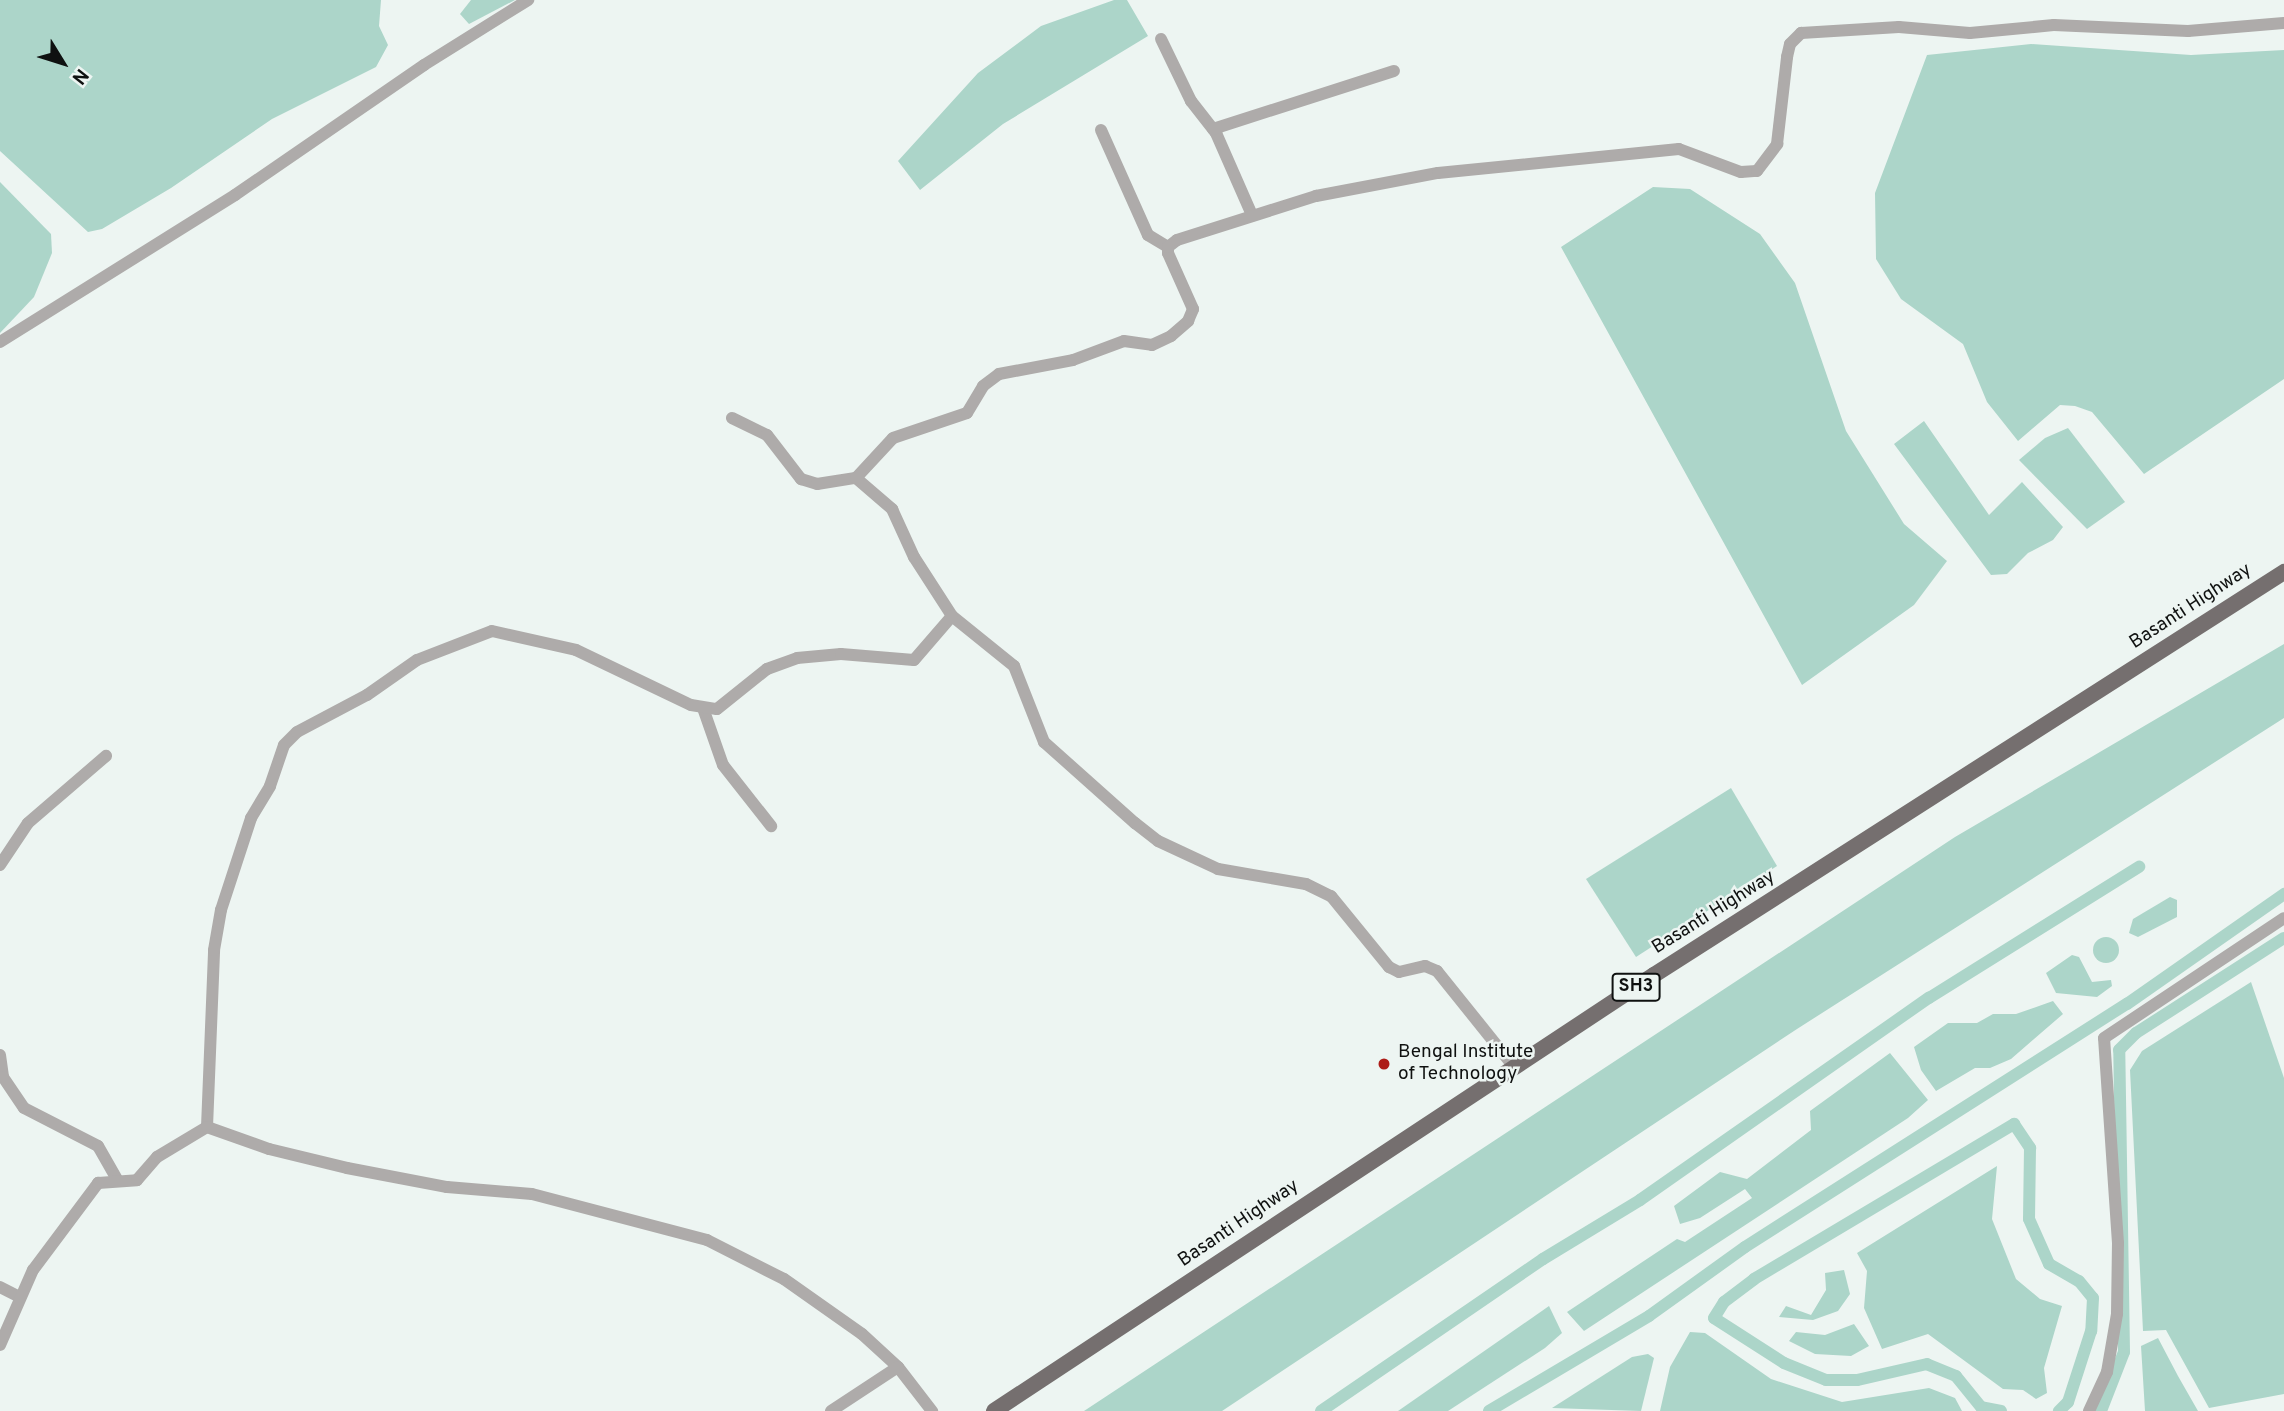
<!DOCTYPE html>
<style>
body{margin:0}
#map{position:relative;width:2284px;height:1411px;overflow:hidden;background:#edf5f2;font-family:Overpass,sans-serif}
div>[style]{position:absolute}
.water>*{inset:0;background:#acd5c9}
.round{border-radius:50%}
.canal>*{height:12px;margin:-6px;padding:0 6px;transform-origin:6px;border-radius:6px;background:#acd5c9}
.minor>*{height:12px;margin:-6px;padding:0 6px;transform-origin:6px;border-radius:6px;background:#aeabaa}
.major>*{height:16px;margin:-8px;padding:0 8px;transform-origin:8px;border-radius:8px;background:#756f6f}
.dots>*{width:19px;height:19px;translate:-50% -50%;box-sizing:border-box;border:4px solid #edf5f2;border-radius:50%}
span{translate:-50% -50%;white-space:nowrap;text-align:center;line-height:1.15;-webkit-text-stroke:5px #edf5f2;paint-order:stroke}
.shield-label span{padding:2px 5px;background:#edf5f2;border:2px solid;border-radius:5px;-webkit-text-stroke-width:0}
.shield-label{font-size:18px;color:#0f1110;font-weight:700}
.street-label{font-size:19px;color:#0f1110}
.poi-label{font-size:19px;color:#0f1110}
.left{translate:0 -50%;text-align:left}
.north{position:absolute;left:28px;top:28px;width:70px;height:70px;-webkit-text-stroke:5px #edf5f2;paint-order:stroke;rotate:128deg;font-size:19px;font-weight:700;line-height:28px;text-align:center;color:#0f1110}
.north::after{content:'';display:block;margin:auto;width:24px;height:32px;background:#0f1110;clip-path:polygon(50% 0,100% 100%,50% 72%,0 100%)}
</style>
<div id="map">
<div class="water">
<div style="clip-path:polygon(0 0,381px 0,379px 26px,388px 45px,376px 67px,272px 119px,171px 188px,102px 229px,88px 232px,0 151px)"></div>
<div style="clip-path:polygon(471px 0,515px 0,469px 24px,460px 14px)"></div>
<div style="clip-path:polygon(1114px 0,1127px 0,1148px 36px,1003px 124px,920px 190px,898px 161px,978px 73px,1041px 26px)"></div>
<div style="clip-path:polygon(2031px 44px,2191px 55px,2284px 50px,2284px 379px,2144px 474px,2092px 412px,2075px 406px,2060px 405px,2018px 441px,1987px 402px,1963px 344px,1901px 299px,1876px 259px,1875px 193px,1927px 55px)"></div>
<div style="clip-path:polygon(0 182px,51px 234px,52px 253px,34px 297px,0 333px)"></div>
<div style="clip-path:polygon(1653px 187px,1690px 189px,1760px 234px,1795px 283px,1846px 431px,1904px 524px,1947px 561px,1914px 605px,1802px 685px,1561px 247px)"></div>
<div style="clip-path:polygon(1924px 421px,1989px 515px,2022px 482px,2063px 527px,2053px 540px,2028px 553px,2007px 574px,1991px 575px,1894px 444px)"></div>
<div style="clip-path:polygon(2068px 428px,2125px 502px,2087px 529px,2019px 460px,2045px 438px)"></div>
<div style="clip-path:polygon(2284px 644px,2284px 718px,1797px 1029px,1222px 1411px,1084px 1411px,1955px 837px)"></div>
<div style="clip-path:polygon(1731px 788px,1777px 866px,1636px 957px,1586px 879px)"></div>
<div style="clip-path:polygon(2170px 897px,2177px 900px,2177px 917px,2138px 937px,2129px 933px,2133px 919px)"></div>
<div class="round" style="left:2093px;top:937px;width:26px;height:26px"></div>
<div style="clip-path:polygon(2072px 955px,2079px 957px,2092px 982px,2111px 980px,2112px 986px,2097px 997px,2056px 993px,2046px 973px)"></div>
<div style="clip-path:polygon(2251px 982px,2284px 1078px,2284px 1394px,2209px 1408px,2166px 1330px,2143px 1331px,2130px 1070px,2142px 1051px)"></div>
<div style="clip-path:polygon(2053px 1001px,2063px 1014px,2011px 1059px,1990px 1068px,1975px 1068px,1936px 1091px,1921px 1070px,1914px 1047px,1948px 1023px,1977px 1023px,1993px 1014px,2016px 1014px)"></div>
<div style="clip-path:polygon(1890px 1053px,1928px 1100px,1908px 1118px,1584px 1331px,1567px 1312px,1677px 1239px,1685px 1242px,1752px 1198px,1745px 1189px,1700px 1218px,1680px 1224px,1674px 1206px,1720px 1172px,1747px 1179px,1811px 1130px,1810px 1111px)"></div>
<div style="clip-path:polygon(1997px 1166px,1992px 1219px,2016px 1279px,2040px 1299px,2062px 1306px,2044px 1368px,2047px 1393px,2036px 1399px,2023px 1390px,2003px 1389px,1928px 1334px,1882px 1349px,1864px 1308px,1867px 1271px,1857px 1253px)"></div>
<div style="clip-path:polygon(1844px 1270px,1850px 1294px,1838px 1311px,1813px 1320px,1779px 1317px,1786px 1306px,1811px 1315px,1826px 1290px,1825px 1273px)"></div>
<div style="clip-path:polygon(1549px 1306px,1562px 1333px,1545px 1348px,1448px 1411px,1398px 1411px)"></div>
<div style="clip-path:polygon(1854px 1324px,1869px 1346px,1851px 1356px,1815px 1354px,1789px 1341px,1796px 1332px,1825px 1335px)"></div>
<div style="clip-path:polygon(1690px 1332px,1705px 1333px,1771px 1379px,1842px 1402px,1929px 1388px,1955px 1398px,1962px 1411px,1660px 1411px,1670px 1367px)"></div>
<div style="clip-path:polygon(2158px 1338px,2178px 1376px,2198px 1411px,2145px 1411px,2141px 1346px)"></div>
<div style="clip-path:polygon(1648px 1354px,1654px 1358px,1641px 1411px,1552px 1408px,1632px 1357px)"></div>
</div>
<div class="canal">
<div style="left:1321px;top:1411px;width:269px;rotate:-34.4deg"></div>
<div style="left:1543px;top:1259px;width:114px;rotate:-31.3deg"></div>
<div style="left:1640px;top:1200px;width:353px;rotate:-35deg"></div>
<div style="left:1929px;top:998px;width:248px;rotate:-32deg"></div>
<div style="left:1489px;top:1411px;width:186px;rotate:-30.7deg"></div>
<div style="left:1649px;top:1316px;width:118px;rotate:-35.7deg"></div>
<div style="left:1745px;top:1247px;width:453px;rotate:-32.5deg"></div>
<div style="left:2127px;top:1004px;width:192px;rotate:-35deg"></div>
<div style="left:2001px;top:1411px;width:20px;rotate:-169deg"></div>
<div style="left:1981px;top:1407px;width:40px;rotate:-129deg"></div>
<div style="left:1956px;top:1376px;width:31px;rotate:-158deg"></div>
<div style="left:1927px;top:1364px;width:72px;rotate:167.1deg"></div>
<div style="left:1857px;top:1380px;width:31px;rotate:180deg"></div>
<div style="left:1826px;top:1380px;width:45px;rotate:-158deg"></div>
<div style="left:1784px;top:1363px;width:83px;rotate:-147.3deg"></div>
<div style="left:1714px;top:1318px;width:19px;rotate:-58deg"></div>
<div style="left:1724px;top:1302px;width:38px;rotate:-37deg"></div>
<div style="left:1754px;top:1279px;width:303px;rotate:-30.8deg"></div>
<div style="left:2014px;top:1124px;width:29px;rotate:56deg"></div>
<div style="left:2030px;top:1148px;width:71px;rotate:90.8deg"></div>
<div style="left:2029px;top:1219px;width:49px;rotate:66deg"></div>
<div style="left:2049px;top:1264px;width:34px;rotate:30deg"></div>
<div style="left:2079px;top:1281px;width:22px;rotate:51deg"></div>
<div style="left:2093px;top:1298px;width:33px;rotate:93deg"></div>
<div style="left:2091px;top:1331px;width:75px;rotate:107.9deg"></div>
<div style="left:2068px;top:1402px;width:13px;rotate:135deg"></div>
<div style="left:2101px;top:1411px;width:63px;rotate:-68.7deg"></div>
<div style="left:2124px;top:1352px;width:302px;rotate:-90.9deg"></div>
<div style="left:2119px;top:1050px;width:24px;rotate:-45deg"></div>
<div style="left:2136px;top:1033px;width:176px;rotate:-32.7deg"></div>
</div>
<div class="minor">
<div style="left:1161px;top:39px;width:69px;rotate:64.2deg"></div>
<div style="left:1191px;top:101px;width:41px;rotate:52deg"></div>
<div style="left:1216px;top:133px;width:90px;rotate:66.3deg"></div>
<div style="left:1213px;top:129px;width:190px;rotate:-17.8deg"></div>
<div style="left:1101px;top:130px;width:115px;rotate:65.9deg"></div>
<div style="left:1148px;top:235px;width:23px;rotate:31deg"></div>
<div style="left:0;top:342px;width:277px;rotate:-32deg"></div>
<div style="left:235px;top:195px;width:229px;rotate:-34.5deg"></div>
<div style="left:424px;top:65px;width:123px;rotate:-32deg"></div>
<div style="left:732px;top:418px;width:39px;rotate:26deg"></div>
<div style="left:767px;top:435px;width:56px;rotate:52.3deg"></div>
<div style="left:801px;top:479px;width:17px;rotate:17deg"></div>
<div style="left:817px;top:484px;width:39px;rotate:-9deg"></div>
<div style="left:856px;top:478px;width:48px;rotate:40.7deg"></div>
<div style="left:892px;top:509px;width:53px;rotate:65.4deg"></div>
<div style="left:914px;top:557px;width:70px;rotate:57.2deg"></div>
<div style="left:952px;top:616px;width:80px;rotate:38.9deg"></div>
<div style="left:1014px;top:666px;width:82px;rotate:68.5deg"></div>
<div style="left:1044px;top:742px;width:122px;rotate:41.7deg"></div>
<div style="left:1135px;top:823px;width:29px;rotate:38deg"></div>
<div style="left:1158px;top:841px;width:66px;rotate:25deg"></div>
<div style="left:1218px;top:869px;width:89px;rotate:9.7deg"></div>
<div style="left:1306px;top:884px;width:28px;rotate:26deg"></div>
<div style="left:1331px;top:896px;width:92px;rotate:50.8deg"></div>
<div style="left:1389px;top:967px;width:11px;rotate:27deg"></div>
<div style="left:1399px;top:972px;width:27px;rotate:-13deg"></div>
<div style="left:1425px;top:966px;width:13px;rotate:23deg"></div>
<div style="left:1437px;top:971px;width:124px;rotate:51.2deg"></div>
<div style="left:856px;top:478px;width:54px;rotate:-47.2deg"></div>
<div style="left:893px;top:438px;width:78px;rotate:-18.7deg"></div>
<div style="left:967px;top:413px;width:31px;rotate:-59deg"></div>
<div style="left:983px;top:386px;width:20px;rotate:-37deg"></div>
<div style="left:999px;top:374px;width:75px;rotate:-10.7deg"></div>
<div style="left:1073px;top:360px;width:54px;rotate:-20.4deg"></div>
<div style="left:1124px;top:341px;width:28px;rotate:8deg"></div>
<div style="left:1152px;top:345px;width:21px;rotate:-25deg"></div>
<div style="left:1171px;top:336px;width:23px;rotate:-41deg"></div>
<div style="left:1188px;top:321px;width:13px;rotate:-67deg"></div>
<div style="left:1193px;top:309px;width:61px;rotate:-114.1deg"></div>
<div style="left:1168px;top:253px;width:6px;rotate:-90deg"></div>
<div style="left:1168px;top:247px;width:11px;rotate:-38deg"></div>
<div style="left:1177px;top:240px;width:146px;rotate:-17.6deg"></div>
<div style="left:1316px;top:196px;width:124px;rotate:-10.7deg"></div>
<div style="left:1438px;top:173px;width:242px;rotate:-5.7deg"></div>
<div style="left:1679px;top:149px;width:66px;rotate:20.4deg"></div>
<div style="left:1741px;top:172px;width:16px;rotate:-4deg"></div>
<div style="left:1757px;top:171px;width:34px;rotate:-53deg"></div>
<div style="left:1777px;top:144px;width:88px;rotate:-83.4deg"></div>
<div style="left:1787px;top:57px;width:13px;rotate:-77deg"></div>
<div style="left:1790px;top:44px;width:16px;rotate:-45deg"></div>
<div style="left:1801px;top:33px;width:98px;rotate:-3.5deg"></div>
<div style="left:1899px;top:27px;width:71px;rotate:4.8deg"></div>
<div style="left:1970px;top:33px;width:84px;rotate:-5.4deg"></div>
<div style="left:2054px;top:25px;width:134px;rotate:2.6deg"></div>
<div style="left:2188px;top:31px;width:96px;rotate:-4.8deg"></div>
<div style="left:703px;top:708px;width:60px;rotate:70.7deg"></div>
<div style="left:723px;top:765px;width:78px;rotate:51.8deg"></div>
<div style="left:0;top:865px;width:50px;rotate:-56.3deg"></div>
<div style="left:28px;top:823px;width:103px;rotate:-40.7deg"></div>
<div style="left:0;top:1055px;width:22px;rotate:82deg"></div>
<div style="left:3px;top:1077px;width:37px;rotate:56deg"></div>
<div style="left:24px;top:1108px;width:83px;rotate:27.2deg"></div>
<div style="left:98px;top:1146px;width:40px;rotate:60.3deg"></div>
<div style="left:207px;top:1127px;width:177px;rotate:-87.7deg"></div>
<div style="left:214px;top:950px;width:41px;rotate:-80.1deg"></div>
<div style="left:221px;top:910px;width:97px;rotate:-71.9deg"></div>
<div style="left:251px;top:818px;width:37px;rotate:-59deg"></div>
<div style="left:270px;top:786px;width:43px;rotate:-71.1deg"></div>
<div style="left:284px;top:745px;width:18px;rotate:-45deg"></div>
<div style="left:297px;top:732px;width:79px;rotate:-27.9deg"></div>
<div style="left:367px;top:695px;width:61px;rotate:-35deg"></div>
<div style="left:417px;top:660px;width:80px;rotate:-21.1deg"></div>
<div style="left:492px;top:631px;width:86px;rotate:12.7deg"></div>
<div style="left:576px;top:650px;width:127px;rotate:25.6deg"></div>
<div style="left:691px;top:705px;width:26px;rotate:9deg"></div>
<div style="left:717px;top:709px;width:64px;rotate:-38.7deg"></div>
<div style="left:767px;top:669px;width:32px;rotate:-20deg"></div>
<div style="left:797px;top:658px;width:44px;rotate:-5.2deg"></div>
<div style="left:841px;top:654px;width:73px;rotate:4.7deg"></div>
<div style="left:914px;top:660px;width:58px;rotate:-49.2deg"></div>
<div style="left:0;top:1287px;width:22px;rotate:27deg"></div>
<div style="left:0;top:1345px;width:82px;rotate:-66.3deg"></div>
<div style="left:33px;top:1270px;width:109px;rotate:-53.2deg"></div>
<div style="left:98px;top:1183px;width:39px;rotate:-4deg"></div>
<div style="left:137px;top:1180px;width:30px;rotate:-49deg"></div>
<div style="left:157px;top:1157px;width:58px;rotate:-31deg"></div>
<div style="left:207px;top:1127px;width:66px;rotate:19.5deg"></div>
<div style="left:269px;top:1149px;width:80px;rotate:13.7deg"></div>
<div style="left:347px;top:1168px;width:102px;rotate:10.8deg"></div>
<div style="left:447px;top:1187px;width:85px;rotate:4.7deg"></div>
<div style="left:532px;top:1194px;width:181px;rotate:14.7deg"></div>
<div style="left:707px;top:1240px;width:86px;rotate:26.9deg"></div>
<div style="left:784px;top:1279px;width:95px;rotate:35.2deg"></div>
<div style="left:862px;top:1334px;width:49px;rotate:42.5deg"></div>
<div style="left:898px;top:1367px;width:56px;rotate:52.3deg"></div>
<div style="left:831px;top:1411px;width:80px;rotate:-33.3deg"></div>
<div style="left:2089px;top:1411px;width:43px;rotate:-65.2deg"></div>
<div style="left:2107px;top:1372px;width:59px;rotate:-80.2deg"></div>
<div style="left:2117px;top:1314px;width:71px;rotate:-89.2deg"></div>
<div style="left:2118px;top:1243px;width:205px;rotate:-93.9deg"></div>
<div style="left:2104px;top:1038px;width:216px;rotate:-33.7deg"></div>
</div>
<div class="major">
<div style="left:994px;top:1411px;width:791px;rotate:-33.45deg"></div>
<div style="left:1654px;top:975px;width:748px;rotate:-32.61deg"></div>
</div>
<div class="dots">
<div style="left:1384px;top:1064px;background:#ad1c17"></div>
</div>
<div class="shield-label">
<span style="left:1636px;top:987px">SH3</span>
</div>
<div class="street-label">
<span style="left:2191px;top:607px;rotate:-33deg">Basanti Highway</span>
<span style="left:1714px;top:913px;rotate:-32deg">Basanti Highway</span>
<span style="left:1239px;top:1224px;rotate:-34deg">Basanti Highway</span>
</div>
<div class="poi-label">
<span class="left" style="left:1398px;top:1064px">Bengal Institute<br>of Technology</span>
</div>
<div class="north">N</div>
</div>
